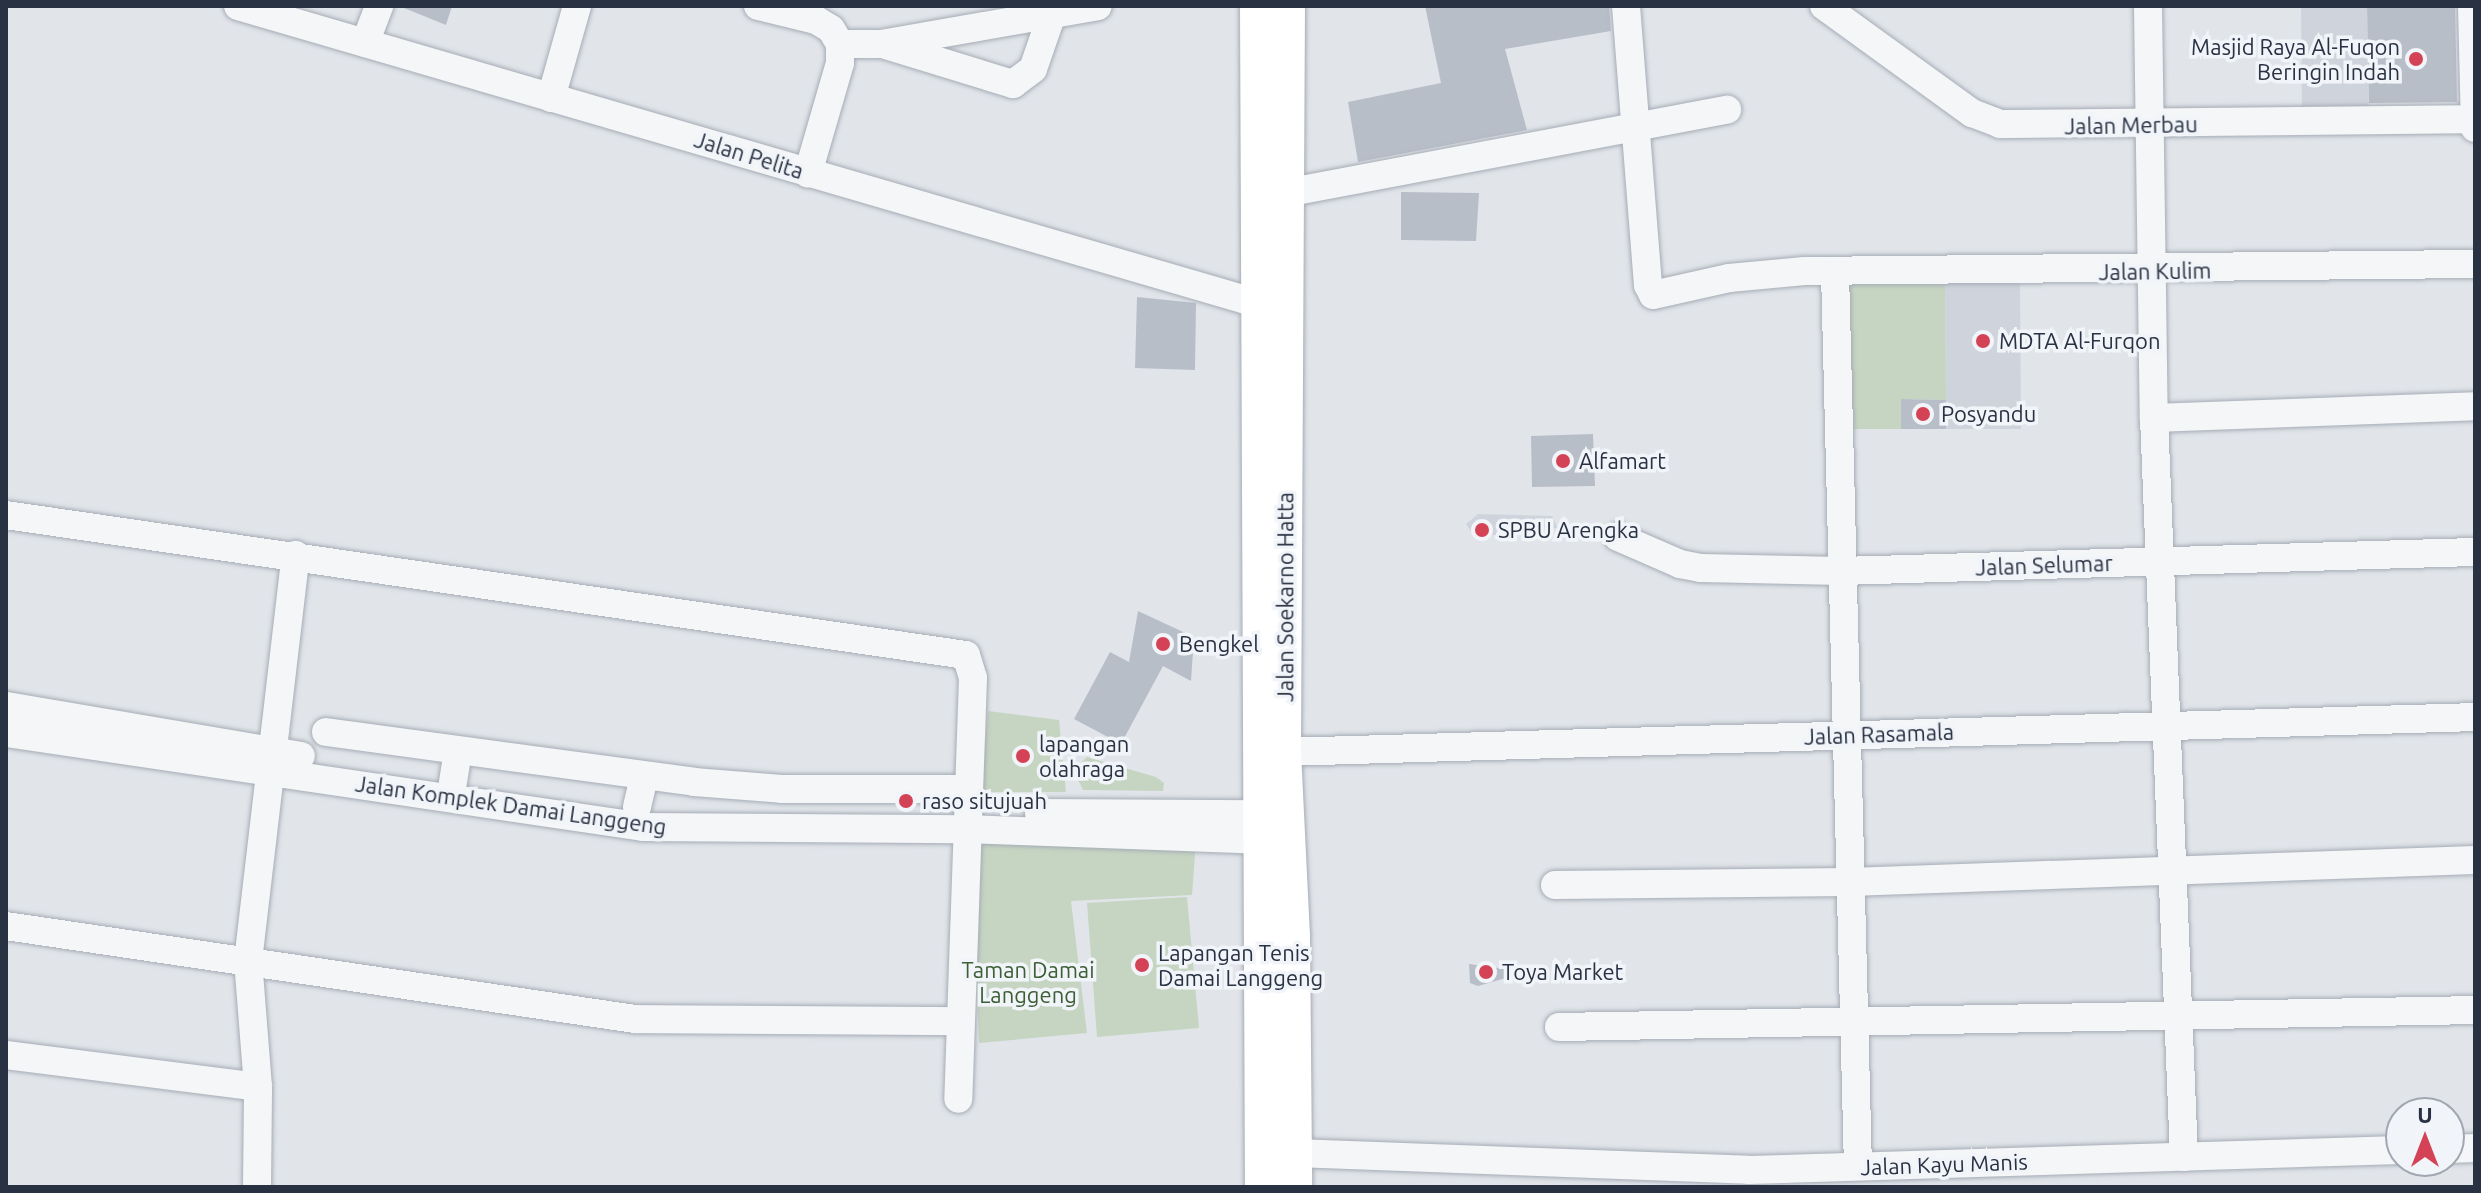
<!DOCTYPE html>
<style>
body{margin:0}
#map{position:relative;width:2481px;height:1193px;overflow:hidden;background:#e1e5ea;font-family:Ubuntu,sans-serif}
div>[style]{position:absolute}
.built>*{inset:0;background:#cfd4dc}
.green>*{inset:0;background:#c6d5c2}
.building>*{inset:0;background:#b8bec8}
.roads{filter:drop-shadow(0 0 2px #a6acb5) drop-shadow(0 0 2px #a6acb5)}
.minor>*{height:28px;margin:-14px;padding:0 14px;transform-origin:14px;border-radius:14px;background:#f4f6f8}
.major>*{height:34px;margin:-17px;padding:0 17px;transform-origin:17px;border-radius:17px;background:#fff}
.dots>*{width:22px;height:22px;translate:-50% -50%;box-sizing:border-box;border:4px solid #f1f4f8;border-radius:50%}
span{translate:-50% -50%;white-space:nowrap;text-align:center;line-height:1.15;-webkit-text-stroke:7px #f1f4f8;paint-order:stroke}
.poi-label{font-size:22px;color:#293243}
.right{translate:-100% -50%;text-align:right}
.left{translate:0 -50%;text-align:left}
.street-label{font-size:22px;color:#293243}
.park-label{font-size:22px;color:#3d5f35}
.frame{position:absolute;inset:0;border:8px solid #293243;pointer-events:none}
.north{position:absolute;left:2385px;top:1097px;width:80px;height:80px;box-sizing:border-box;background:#f1f4f8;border:2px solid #a1a6b0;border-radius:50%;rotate:0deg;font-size:22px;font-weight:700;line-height:32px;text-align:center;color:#293243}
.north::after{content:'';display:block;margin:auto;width:28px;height:36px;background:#d44256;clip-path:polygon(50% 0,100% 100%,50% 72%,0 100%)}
</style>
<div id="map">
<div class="built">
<div style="clip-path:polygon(2301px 6px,2367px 6px,2369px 113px,2302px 114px)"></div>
<div style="clip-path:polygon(1945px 281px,2020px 281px,2021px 429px,1946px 429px)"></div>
<div style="clip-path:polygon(1478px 514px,1552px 516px,1558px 528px,1475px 537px,1466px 524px)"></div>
</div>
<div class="green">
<div style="clip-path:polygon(1945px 281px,1946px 400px,1901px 399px,1901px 429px,1845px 429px,1842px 282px)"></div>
<div style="clip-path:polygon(988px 711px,1059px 720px,1066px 792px,981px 792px)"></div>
<div style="clip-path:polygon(1087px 757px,1156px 777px,1164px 783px,1163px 791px,1083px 790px,1073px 770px)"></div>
<div style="clip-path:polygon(971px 841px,1196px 841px,1192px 895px,1071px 901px,1087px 1033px,979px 1043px)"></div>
<div style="clip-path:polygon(1187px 897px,1199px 1028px,1097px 1037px,1087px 903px)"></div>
</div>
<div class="building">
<div style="clip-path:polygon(399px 6px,452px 6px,446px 25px)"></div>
<div style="clip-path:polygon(1425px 6px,1609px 6px,1611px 31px,1505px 49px,1527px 130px,1358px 162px,1348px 102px,1441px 83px)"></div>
<div style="clip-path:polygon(2367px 6px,2455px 6px,2457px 102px,2369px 103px)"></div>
<div style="clip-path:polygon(1401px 192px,1479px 193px,1476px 241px,1401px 240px)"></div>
<div style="clip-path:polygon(1137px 297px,1196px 303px,1195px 370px,1135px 368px)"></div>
<div style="clip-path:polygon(1901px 399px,1946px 400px,1946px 429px,1901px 429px)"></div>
<div style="clip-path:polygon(1593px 434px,1595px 486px,1532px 487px,1531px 436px)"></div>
<div style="clip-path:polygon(1138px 611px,1194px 637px,1191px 681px,1163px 666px,1121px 744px,1074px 719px,1110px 652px,1129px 662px)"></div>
<div style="clip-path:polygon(1469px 964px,1527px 972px,1478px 986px,1470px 983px)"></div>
</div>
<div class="roads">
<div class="minor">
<div style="left:238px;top:6px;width:1065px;rotate:16.26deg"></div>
<div style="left:758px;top:6px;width:60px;rotate:13.6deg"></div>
<div style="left:816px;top:20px;width:17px;rotate:31deg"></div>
<div style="left:831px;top:29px;width:17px;rotate:59deg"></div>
<div style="left:840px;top:44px;width:19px;rotate:90deg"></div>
<div style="left:840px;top:63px;width:115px;rotate:106.2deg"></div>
<div style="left:1626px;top:6px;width:280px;rotate:85.5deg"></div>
<div style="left:1648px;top:285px;width:11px;rotate:63deg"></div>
<div style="left:1653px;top:295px;width:78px;rotate:-12.6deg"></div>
<div style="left:1729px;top:278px;width:76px;rotate:-5.3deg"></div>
<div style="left:1805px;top:271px;width:670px;rotate:-0.6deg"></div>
<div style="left:1824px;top:6px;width:183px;rotate:35.9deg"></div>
<div style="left:1972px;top:113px;width:30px;rotate:21deg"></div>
<div style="left:2000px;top:124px;width:475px;rotate:-0.6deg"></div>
<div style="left:2148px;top:6px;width:412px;rotate:89.2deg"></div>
<div style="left:2472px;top:6px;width:122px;rotate:88.6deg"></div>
<div style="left:365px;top:43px;width:40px;rotate:-69deg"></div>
<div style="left:840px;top:44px;width:41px"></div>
<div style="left:881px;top:44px;width:220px;rotate:-9.9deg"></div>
<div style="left:886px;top:45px;width:133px;rotate:17.1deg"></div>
<div style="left:1013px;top:84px;width:25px;rotate:-37deg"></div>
<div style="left:1033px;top:69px;width:55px;rotate:-70.9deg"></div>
<div style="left:551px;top:98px;width:96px;rotate:-74.2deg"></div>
<div style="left:1286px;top:193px;width:449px;rotate:-10.7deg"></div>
<div style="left:1835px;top:272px;width:894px;rotate:88.53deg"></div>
<div style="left:6px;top:515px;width:970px;rotate:8.3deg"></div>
<div style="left:966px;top:655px;width:24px;rotate:73deg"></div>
<div style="left:973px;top:678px;width:421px;rotate:92deg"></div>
<div style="left:1618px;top:537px;width:68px;rotate:23.5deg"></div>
<div style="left:1680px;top:564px;width:21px;rotate:11deg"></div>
<div style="left:1701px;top:568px;width:140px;rotate:1.2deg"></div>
<div style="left:1841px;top:571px;width:634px;rotate:-1.72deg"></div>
<div style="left:6px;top:706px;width:299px;rotate:9.6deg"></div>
<div style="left:326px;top:732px;width:371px;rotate:7.7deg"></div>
<div style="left:694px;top:782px;width:88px;rotate:4.5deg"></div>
<div style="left:782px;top:789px;width:184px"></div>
<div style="left:6px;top:733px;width:644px;rotate:8.39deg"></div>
<div style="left:643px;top:827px;width:322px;rotate:0.4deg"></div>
<div style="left:965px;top:829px;width:295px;rotate:2.1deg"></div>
<div style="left:1284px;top:752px;width:1192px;rotate:-1.68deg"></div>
<div style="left:453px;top:782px;width:30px;rotate:-81deg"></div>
<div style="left:637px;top:807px;width:31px;rotate:-77deg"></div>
<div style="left:1039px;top:813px;width:220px;rotate:0.3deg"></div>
<div style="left:1555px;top:885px;width:294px;rotate:-0.6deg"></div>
<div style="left:1849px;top:882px;width:626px;rotate:-2.01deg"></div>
<div style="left:6px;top:926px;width:636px;rotate:8.41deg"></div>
<div style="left:635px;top:1019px;width:322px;rotate:0.4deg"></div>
<div style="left:1559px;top:1027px;width:916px;rotate:-1.06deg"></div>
<div style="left:6px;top:1055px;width:254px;rotate:7.2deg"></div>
<div style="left:2449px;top:1149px;width:26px;rotate:-2deg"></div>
<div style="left:1295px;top:1153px;width:454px;rotate:2.1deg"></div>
<div style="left:1749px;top:1170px;width:652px;rotate:-1.76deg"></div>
<div style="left:2184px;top:1157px;width:740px;rotate:-92.32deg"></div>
<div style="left:2154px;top:418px;width:321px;rotate:-2.1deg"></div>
<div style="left:257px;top:1187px;width:100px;rotate:-89.4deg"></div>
<div style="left:258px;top:1087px;width:126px;rotate:-94.5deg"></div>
<div style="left:248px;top:961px;width:409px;rotate:-83.3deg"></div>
</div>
<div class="major">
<div style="left:1257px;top:6px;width:1181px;rotate:89.76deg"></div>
<div style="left:1288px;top:6px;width:746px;rotate:90.31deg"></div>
<div style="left:1284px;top:752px;width:183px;rotate:87.2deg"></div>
<div style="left:1293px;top:935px;width:252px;rotate:89.5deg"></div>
</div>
</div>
<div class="dots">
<div style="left:2416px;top:59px;background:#d44256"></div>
<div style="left:1983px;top:341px;background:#d44256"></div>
<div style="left:1923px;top:414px;background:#d44256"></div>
<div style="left:1563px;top:461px;background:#d44256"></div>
<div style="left:1482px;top:530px;background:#d44256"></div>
<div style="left:1163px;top:644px;background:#d44256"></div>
<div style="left:1023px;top:756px;background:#d44256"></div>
<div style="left:906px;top:801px;background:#d44256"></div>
<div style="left:1142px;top:965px;background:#d44256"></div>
<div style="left:1486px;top:972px;background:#d44256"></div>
</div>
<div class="poi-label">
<span class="right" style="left:2400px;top:59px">Masjid Raya Al-Fuqon<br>Beringin Indah</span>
<span class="left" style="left:1999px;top:341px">MDTA Al-Furqon</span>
<span class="left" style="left:1941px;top:414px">Posyandu</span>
<span class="left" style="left:1579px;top:461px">Alfamart</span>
<span class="left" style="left:1498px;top:530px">SPBU Arengka</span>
<span class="left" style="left:1179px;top:644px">Bengkel</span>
<span class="left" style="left:1039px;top:756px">lapangan<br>olahraga</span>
<span class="left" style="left:922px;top:801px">raso situjuah</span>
<span class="left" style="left:1158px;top:965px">Lapangan Tenis<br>Damai Langgeng</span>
<span class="left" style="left:1502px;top:972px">Toya Market</span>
</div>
<div class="street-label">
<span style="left:2131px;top:125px;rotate:-1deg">Jalan Merbau</span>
<span style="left:749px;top:155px;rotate:17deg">Jalan Pelita</span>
<span style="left:2155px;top:271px;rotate:-1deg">Jalan Kulim</span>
<span style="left:2044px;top:565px;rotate:-2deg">Jalan Selumar</span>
<span style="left:1285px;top:597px;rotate:-90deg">Jalan Soekarno Hatta</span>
<span style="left:1879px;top:734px;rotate:-2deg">Jalan Rasamala</span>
<span style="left:511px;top:805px;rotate:8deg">Jalan Komplek Damai Langgeng</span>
<span style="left:1944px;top:1164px;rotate:-2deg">Jalan Kayu Manis</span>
</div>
<div class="park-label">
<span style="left:1028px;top:982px">Taman Damai<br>Langgeng</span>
</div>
<div class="frame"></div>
<div class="north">U</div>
</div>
